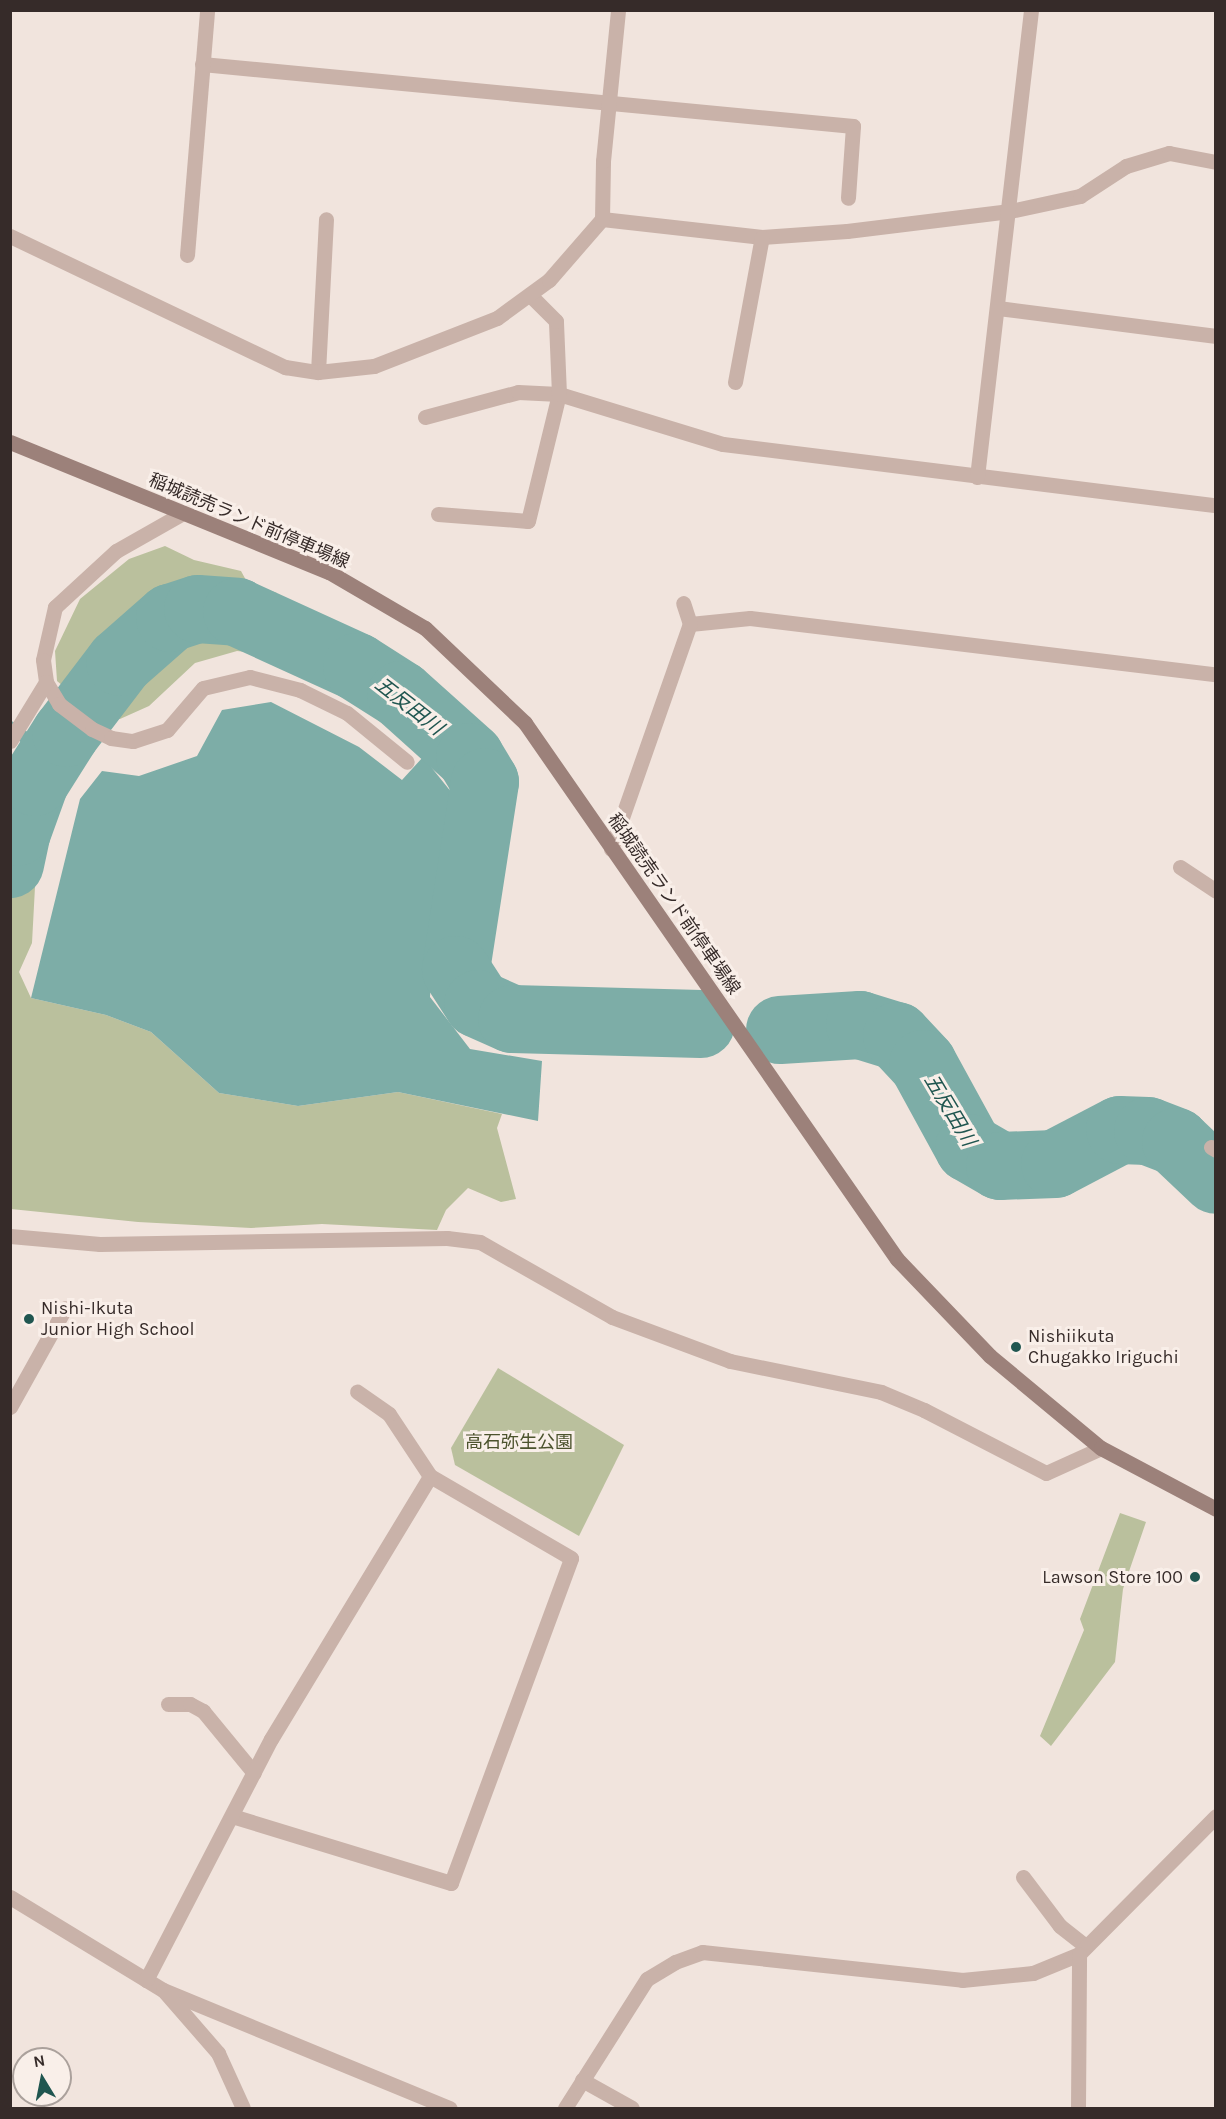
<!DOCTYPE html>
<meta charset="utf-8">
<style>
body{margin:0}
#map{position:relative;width:1226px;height:2119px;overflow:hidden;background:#f1e4dd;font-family:Karla,"Noto Sans JP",sans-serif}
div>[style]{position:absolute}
.green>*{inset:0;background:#bac09d}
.water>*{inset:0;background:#7dada7}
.stream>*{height:12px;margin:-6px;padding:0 6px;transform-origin:6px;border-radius:6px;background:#7dada7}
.river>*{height:68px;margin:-34px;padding:0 34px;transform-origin:34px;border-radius:34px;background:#7dada7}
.lane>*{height:15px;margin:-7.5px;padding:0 7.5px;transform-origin:7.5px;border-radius:7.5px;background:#c9b2a9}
.street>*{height:15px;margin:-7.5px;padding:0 7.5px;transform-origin:7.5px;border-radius:7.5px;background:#c9b2a9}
.secondary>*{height:15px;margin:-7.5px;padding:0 7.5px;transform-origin:7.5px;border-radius:7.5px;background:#9c817a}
.dots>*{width:16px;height:16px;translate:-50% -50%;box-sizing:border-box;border:3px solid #f9efe9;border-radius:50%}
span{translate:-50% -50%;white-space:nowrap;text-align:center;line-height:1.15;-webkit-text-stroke:6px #f9efe9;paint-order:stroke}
.street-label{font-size:18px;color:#362b29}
.poi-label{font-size:18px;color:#362b29}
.left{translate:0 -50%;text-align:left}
.right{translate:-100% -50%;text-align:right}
.park-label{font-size:18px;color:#4c532d}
.water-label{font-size:20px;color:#205650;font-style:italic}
.frame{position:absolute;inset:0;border:12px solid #362b29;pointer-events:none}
.north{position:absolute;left:12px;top:2047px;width:60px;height:60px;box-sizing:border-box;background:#f9efe9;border:2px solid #aba19c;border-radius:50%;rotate:350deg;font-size:16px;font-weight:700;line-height:24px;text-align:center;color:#362b29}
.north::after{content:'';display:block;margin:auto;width:21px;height:27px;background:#205650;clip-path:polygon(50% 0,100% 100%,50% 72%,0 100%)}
</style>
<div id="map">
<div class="green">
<div style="clip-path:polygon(165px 546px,194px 560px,241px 571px,247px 582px,277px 593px,272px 601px,280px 611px,257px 653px,237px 651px,195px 663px,149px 706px,120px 719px,101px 718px,57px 681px,55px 651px,80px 599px,129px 559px)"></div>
<div style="clip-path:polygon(10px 786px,58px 789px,35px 887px,32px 943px,19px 972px,31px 998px,106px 1015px,151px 1032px,219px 1093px,298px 1106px,398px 1092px,502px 1114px,497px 1128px,516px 1199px,501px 1202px,468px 1188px,446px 1210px,437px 1230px,322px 1224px,251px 1228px,138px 1222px,11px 1209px)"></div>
<div style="clip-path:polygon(498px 1368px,624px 1445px,579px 1536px,455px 1465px,451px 1448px)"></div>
<div style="clip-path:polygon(1120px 1513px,1146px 1522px,1123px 1589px,1115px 1662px,1051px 1746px,1040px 1736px,1084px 1630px,1080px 1619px)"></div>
</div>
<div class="water">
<div style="clip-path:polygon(271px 702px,359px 747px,402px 780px,423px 757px,452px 793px,435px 905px,430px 997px,470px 1049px,542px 1061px,538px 1121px,398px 1092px,298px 1106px,219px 1093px,151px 1032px,106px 1015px,31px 998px,80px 799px,102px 771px,139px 776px,197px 756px,222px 710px)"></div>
</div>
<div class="stream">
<div style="left:10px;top:727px;width:50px;rotate:35.3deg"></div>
</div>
<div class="river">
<div style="left:10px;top:864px;width:33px;rotate:-78deg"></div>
<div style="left:17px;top:832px;width:53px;rotate:-70.2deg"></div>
<div style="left:35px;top:782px;width:58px;rotate:-57.7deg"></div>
<div style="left:66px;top:733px;width:89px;rotate:-52.7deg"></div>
<div style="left:120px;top:662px;width:67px;rotate:-41.3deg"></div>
<div style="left:170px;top:618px;width:29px;rotate:-18deg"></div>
<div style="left:198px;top:609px;width:39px;rotate:4deg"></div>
<div style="left:237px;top:612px;width:132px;rotate:24.6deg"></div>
<div style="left:357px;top:667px;width:52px;rotate:32.5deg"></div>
<div style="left:401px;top:695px;width:93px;rotate:41.9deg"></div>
<div style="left:470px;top:757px;width:29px;rotate:59deg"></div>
<div style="left:485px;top:782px;width:190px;rotate:98.8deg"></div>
<div style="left:456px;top:970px;width:40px;rotate:57.1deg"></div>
<div style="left:478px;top:1004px;width:37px;rotate:24deg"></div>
<div style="left:512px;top:1019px;width:189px;rotate:1.5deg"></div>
<div style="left:780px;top:1030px;width:80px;rotate:-3.6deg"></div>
<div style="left:860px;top:1025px;width:39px;rotate:17deg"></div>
<div style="left:897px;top:1036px;width:38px;rotate:47deg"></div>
<div style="left:923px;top:1064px;width:96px;rotate:61.3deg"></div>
<div style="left:969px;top:1148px;width:36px;rotate:30deg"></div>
<div style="left:1000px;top:1166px;width:55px;rotate:-2.1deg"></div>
<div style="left:1055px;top:1164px;width:73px;rotate:-27.6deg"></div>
<div style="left:1120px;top:1130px;width:28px;rotate:2deg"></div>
<div style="left:1148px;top:1131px;width:30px;rotate:21deg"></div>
<div style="left:1176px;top:1142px;width:55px;rotate:43.5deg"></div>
</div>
<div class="lane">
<div style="left:318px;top:372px;width:153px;rotate:-87deg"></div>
<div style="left:425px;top:417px;width:96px;rotate:-15deg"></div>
<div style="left:518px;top:392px;width:41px;rotate:2.8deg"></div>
<div style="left:559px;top:394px;width:171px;rotate:17deg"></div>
<div style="left:183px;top:513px;width:77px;rotate:150.4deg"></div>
<div style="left:116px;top:551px;width:83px;rotate:137.4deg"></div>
<div style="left:55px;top:607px;width:54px;rotate:102.8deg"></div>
<div style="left:43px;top:660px;width:22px;rotate:82deg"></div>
<div style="left:46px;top:682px;width:26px;rotate:59deg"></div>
<div style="left:59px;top:704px;width:41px;rotate:37.1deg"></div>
<div style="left:92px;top:729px;width:21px;rotate:25deg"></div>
<div style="left:111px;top:738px;width:22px;rotate:8deg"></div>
<div style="left:133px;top:741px;width:36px;rotate:-18deg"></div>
<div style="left:167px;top:730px;width:55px;rotate:-49.4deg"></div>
<div style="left:203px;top:688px;width:48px;rotate:-13.2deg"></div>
<div style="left:250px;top:677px;width:52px;rotate:14.6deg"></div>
<div style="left:300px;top:690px;width:52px;rotate:26.1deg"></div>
<div style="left:347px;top:713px;width:77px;rotate:39.2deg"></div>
<div style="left:438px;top:514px;width:90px;rotate:4.4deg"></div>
<div style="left:528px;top:521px;width:131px;rotate:-76.3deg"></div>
<div style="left:559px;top:394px;width:73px;rotate:-92.4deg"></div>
<div style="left:556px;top:321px;width:37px;rotate:-135deg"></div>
<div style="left:10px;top:741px;width:69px;rotate:-58.6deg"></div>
</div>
<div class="street">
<div style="left:202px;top:64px;width:654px;rotate:5.44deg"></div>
<div style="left:853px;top:126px;width:72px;rotate:94deg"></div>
<div style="left:602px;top:219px;width:161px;rotate:6.4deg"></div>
<div style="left:762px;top:237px;width:85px;rotate:-4deg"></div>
<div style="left:847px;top:231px;width:164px;rotate:-7deg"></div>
<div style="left:1010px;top:211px;width:72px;rotate:-12.1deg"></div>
<div style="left:1080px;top:196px;width:55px;rotate:-33.1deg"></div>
<div style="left:1126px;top:166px;width:45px;rotate:-16.8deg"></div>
<div style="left:1169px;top:153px;width:48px;rotate:10.8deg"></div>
<div style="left:10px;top:236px;width:305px;rotate:25.5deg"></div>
<div style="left:285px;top:367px;width:33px;rotate:9deg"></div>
<div style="left:318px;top:372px;width:56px;rotate:-6.1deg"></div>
<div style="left:374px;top:366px;width:132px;rotate:-21.3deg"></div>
<div style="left:497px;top:318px;width:64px;rotate:-36.2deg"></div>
<div style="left:549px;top:280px;width:81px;rotate:-49deg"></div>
<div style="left:602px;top:219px;width:58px;rotate:-89deg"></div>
<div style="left:603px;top:161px;width:152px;rotate:-84.3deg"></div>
<div style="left:187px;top:255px;width:246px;rotate:-85.3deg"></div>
<div style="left:998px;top:308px;width:220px;rotate:7.3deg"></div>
<div style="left:735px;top:382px;width:147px;rotate:-79.5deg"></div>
<div style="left:723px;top:444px;width:497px;rotate:7.1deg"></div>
<div style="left:977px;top:477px;width:470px;rotate:-83.4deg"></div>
<div style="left:690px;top:624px;width:60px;rotate:-5.7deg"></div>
<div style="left:750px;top:618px;width:469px;rotate:6.9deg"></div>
<div style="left:611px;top:849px;width:238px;rotate:-70.7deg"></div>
<div style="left:690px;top:624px;width:22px;rotate:-108deg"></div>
<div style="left:1180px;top:867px;width:43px;rotate:33.7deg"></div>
<div style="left:1211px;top:1147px;width:6px;rotate:31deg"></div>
<div style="left:10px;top:1236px;width:90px;rotate:5.1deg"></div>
<div style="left:100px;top:1244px;width:347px;rotate:-1deg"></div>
<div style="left:447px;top:1238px;width:33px;rotate:7deg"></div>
<div style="left:480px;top:1242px;width:152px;rotate:29.6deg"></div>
<div style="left:612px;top:1317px;width:126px;rotate:20.4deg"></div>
<div style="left:730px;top:1361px;width:154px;rotate:11.6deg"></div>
<div style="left:881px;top:1392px;width:47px;rotate:22.7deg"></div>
<div style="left:924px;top:1410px;width:137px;rotate:27.3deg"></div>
<div style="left:1046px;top:1473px;width:60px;rotate:-24.4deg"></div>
<div style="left:10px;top:1407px;width:113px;rotate:-60.9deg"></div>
<div style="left:168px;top:1704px;width:22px"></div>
<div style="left:190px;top:1704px;width:15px;rotate:28deg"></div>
<div style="left:203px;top:1711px;width:80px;rotate:50.6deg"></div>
<div style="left:232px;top:1816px;width:229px;rotate:17deg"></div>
<div style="left:451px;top:1883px;width:346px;rotate:-69.7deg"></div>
<div style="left:571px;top:1558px;width:163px;rotate:-149.8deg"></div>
<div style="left:430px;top:1476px;width:74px;rotate:-123.5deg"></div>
<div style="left:389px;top:1414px;width:39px;rotate:-145deg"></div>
<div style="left:1023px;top:1877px;width:61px;rotate:52.9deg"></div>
<div style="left:1060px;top:1926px;width:33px;rotate:38deg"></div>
<div style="left:10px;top:1897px;width:179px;rotate:31.3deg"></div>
<div style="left:163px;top:1990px;width:310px;rotate:22.4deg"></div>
<div style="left:146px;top:1980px;width:271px;rotate:-62.6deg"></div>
<div style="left:271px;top:1739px;width:307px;rotate:-58.8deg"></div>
<div style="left:165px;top:1992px;width:81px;rotate:49deg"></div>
<div style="left:218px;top:2053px;width:60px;rotate:65.6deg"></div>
<div style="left:582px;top:2080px;width:57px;rotate:29.2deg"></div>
<div style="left:565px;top:2108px;width:153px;rotate:-57.6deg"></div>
<div style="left:647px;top:1979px;width:33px;rotate:-31deg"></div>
<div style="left:675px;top:1962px;width:29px;rotate:-20deg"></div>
<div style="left:702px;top:1952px;width:262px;rotate:6.1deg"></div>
<div style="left:962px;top:1980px;width:71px;rotate:-5.6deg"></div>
<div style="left:1033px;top:1973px;width:50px;rotate:-22.4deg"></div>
<div style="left:1079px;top:1954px;width:194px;rotate:-45.2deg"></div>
<div style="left:1078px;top:2108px;width:154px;rotate:-89.6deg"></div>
</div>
<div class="secondary">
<div style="left:10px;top:442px;width:344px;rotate:22.2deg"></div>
<div style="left:329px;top:572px;width:111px;rotate:30.3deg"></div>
<div style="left:425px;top:628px;width:138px;rotate:43.5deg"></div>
<div style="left:525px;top:723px;width:652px;rotate:55.24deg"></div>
<div style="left:897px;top:1259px;width:134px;rotate:46.2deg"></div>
<div style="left:990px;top:1356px;width:144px;rotate:39.7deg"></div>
<div style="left:1101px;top:1448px;width:130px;rotate:27.9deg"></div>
</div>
<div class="dots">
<div style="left:29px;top:1319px;background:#205650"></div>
<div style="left:1016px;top:1347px;background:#205650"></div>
<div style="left:1195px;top:1577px;background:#205650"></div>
</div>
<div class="street-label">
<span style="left:249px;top:521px;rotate:23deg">稲城読売ランド前停車場線</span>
<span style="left:674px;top:904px;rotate:55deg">稲城読売ランド前停車場線</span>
</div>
<div class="poi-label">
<span class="left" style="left:41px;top:1319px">Nishi-Ikuta<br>Junior High School</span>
<span class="left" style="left:1028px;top:1347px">Nishiikuta<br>Chugakko Iriguchi</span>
<span class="right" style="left:1183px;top:1577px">Lawson Store 100</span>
</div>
<div class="park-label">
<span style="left:519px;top:1442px">高石弥生公園</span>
</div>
<div class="water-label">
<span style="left:409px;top:706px;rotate:38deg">五反田川</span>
<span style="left:950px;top:1110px;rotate:59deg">五反田川</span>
</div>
<div class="frame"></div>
<div class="north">N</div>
</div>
